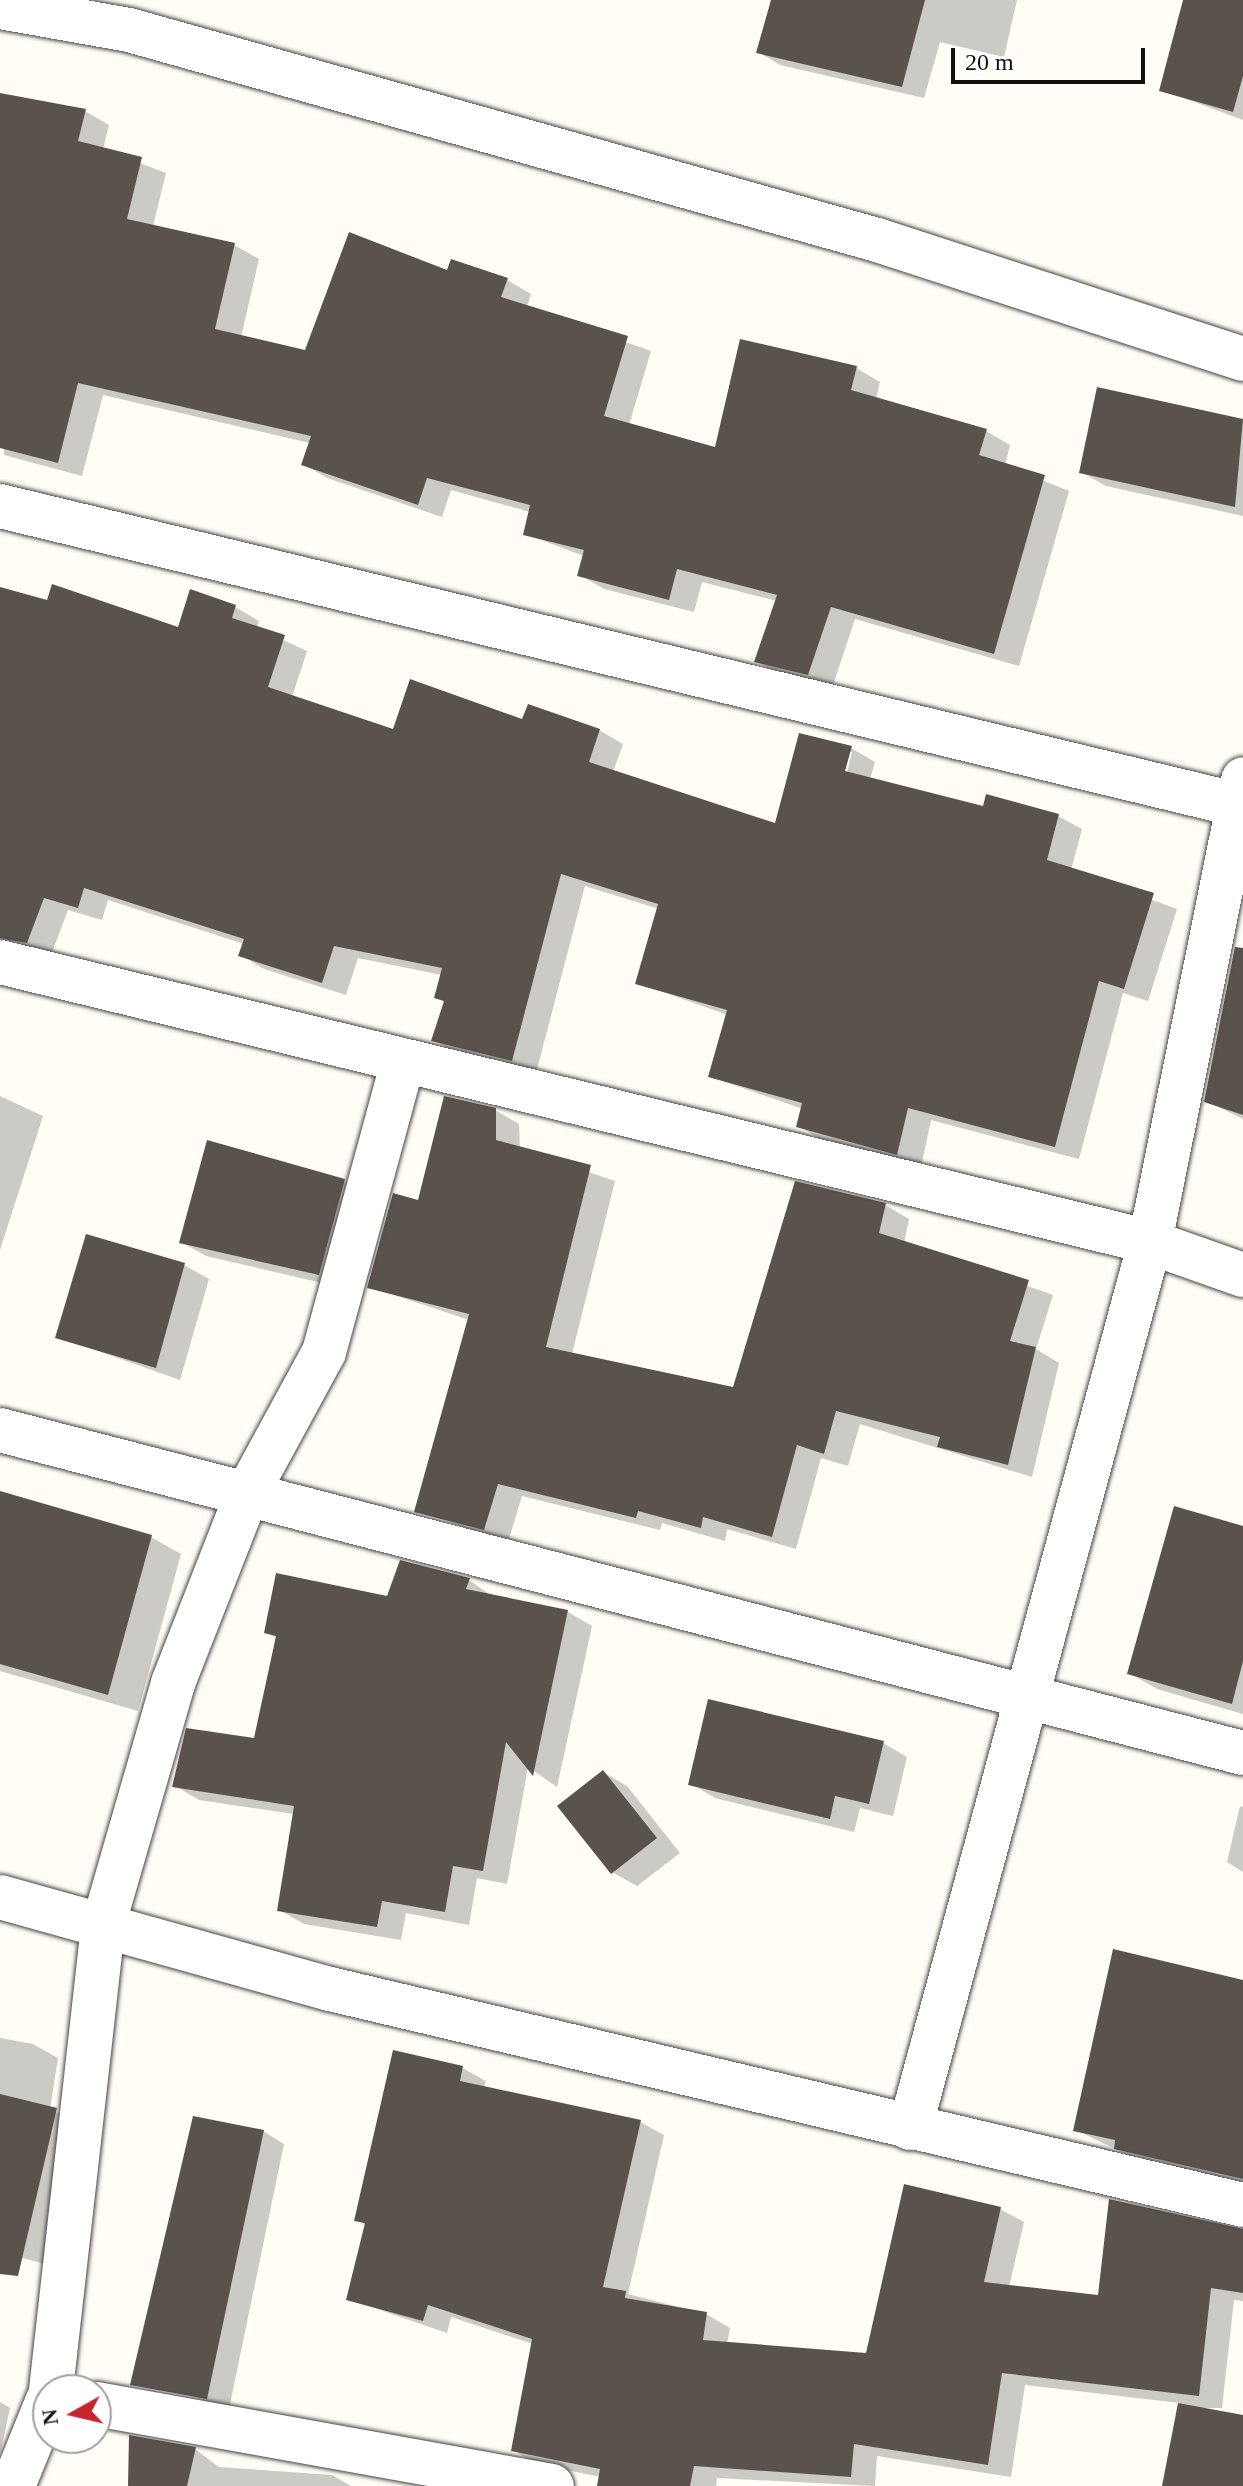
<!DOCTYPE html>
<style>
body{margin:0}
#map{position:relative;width:1243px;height:2486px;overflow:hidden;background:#fffdf5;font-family:Georgia,serif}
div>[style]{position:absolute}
.shadow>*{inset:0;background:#0003}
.building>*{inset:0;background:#5a524d}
.roads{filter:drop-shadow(0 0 2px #444) drop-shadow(0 0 2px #444)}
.street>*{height:44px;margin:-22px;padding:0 22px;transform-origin:22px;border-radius:22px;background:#fff}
span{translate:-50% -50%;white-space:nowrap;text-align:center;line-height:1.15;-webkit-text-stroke:8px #fff;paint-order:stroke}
.north{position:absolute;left:32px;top:2374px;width:80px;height:80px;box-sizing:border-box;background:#fff;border:2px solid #a0a0a0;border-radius:50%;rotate:262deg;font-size:22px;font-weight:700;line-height:32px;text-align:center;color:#111}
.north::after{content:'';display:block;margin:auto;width:28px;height:36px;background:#c4262e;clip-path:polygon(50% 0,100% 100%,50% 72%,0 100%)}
.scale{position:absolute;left:951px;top:48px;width:194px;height:36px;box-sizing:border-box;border:4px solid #111;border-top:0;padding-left:10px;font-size:24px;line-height:28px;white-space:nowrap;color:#111;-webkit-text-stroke:6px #fff;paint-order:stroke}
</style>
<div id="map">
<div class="shadow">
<div style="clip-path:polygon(773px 0,1017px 0,1004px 57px,940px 42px,924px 98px,780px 65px,758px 52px)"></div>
<div style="clip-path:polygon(1185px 0,1243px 0,1243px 120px,1162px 90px)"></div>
<div style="clip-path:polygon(0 95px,85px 111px,109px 125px,103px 149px,166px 173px,153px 226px,234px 245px,259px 259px,241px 337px,307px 352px,449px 272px,507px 280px,531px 294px,527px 307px,651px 351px,629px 425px,716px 449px,856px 368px,880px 382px,876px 399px,986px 431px,1010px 445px,1005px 465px,1069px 491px,1019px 666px,855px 619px,832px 688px,781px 675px,756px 661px,777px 601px,702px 582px,694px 612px,604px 589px,580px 575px,584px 556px,525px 534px,530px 512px,451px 490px,442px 517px,327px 478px,303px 464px,310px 443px,103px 395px,82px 476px,4px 455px)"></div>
<div style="clip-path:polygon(1099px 389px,1243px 421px,1243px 516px,1106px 486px,1081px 472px)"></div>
<div style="clip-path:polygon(evenodd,0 589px,179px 630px,235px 607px,259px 621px,257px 628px,307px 651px,292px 697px,394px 731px,524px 722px,599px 730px,623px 744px,613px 772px,776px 825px,851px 748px,875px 762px,870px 779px,984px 808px,1058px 816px,1082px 829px,1071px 870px,1177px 909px,1148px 1001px,1123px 993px,1079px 1159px,931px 1120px,921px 1167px,822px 1140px,799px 1126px,803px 1109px,711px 1077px,728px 1015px,637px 983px,659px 909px,585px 886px,536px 1073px,457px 1054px,434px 1040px,446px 1003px,436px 997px,442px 975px,358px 958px,346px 995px,264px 969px,240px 955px,244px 944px,108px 900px,102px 920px,68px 910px,51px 955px,0 948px,0 589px,848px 752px,852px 752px,845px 781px,841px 780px,848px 752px)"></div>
<div style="clip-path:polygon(1243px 984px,1243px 1119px,1206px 1101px)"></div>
<div style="clip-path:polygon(0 1096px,43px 1116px,0 1250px)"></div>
<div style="clip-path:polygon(495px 1110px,519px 1124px,520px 1149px,615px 1181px,572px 1354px,735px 1389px,885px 1205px,909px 1219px,904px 1243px,1053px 1295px,1036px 1349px,1059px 1363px,1032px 1477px,860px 1424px,848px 1466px,821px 1458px,796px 1549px,727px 1529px,725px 1541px,662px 1523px,660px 1530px,522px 1496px,508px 1542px,417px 1511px,472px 1321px,370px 1287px,420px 1202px)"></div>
<div style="clip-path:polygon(344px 1181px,369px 1195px,344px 1288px,206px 1256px,181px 1242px)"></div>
<div style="clip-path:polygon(184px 1265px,209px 1279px,180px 1380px,58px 1337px)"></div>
<div style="clip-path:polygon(0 1503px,151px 1537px,181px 1554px,138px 1711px,0 1671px)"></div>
<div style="clip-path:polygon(1243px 1528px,1243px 1714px,1157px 1689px,1129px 1673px)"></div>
<div style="clip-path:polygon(469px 1580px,492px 1596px,568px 1612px,592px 1626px,557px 1787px,528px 1767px,507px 1884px,477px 1878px,469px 1925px,406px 1913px,401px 1940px,304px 1924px,279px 1910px,294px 1814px,199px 1800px,175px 1786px,256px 1740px,278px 1639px,266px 1632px)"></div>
<div style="clip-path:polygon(883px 1743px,907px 1757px,893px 1816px,860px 1808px,854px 1832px,715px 1798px,691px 1784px)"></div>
<div style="clip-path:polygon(603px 1772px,627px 1786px,680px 1853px,637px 1886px,612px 1872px)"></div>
<div style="clip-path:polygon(1240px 1806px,1243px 1807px,1243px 1872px,1227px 1862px)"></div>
<div style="clip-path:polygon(1243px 1983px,1243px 2186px,1140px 2161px,1076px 2130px)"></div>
<div style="clip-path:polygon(0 2038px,33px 2044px,58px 2058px,50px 2109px,82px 2125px,49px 2265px,0 2252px)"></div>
<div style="clip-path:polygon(462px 2068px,486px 2081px,484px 2088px,640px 2122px,664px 2135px,628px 2294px,706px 2314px,730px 2328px,727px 2344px,867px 2355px,1000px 2209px,1024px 2222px,1009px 2287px,1100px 2297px,1243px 2230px,1243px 2301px,1234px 2300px,1222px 2408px,1192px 2408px,1243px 2417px,1243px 2486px,1164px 2486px,1180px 2403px,1025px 2385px,1011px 2477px,877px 2456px,875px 2486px,717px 2478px,716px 2486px,604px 2486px,601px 2477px,536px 2464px,513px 2450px,533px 2344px,451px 2317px,447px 2333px,348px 2299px,367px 2226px,357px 2220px)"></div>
<div style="clip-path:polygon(263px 2131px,284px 2144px,229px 2409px,156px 2384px)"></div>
<div style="clip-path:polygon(0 2402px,10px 2408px,0 2454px)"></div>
<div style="clip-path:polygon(195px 2449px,219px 2467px,332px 2475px,351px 2486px,130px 2486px)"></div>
</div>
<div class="building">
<div style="clip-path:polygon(771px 0,925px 0,902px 87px,756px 53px)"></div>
<div style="clip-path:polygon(1183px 0,1243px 0,1243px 76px,1233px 112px,1159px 91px)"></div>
<div style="clip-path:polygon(0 93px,86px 109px,78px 141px,142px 157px,127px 219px,235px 243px,215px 329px,305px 350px,349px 232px,447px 270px,451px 259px,508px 278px,501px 297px,628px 336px,604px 416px,715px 447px,740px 339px,857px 366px,851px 390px,987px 429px,979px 455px,1045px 475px,994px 654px,831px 607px,808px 675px,754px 662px,777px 595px,677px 569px,669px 600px,577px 576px,584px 550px,523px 535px,530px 505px,427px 478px,418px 505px,301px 465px,311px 436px,78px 383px,58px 463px,0 448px)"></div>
<div style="clip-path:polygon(1097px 387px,1243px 419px,1235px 507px,1079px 473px)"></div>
<div style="clip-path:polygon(52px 584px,178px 627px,190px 589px,236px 605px,232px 618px,285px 635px,268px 687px,393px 729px,410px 679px,522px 719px,528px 704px,600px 729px,589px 762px,775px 823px,799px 733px,852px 746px,845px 771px,983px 806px,986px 794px,1059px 814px,1047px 860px,1154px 893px,1124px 989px,1099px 981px,1055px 1147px,908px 1108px,897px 1155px,796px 1127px,802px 1103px,708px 1077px,727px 1010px,635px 984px,658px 904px,561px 874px,512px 1061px,431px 1041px,444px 1001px,434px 998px,442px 968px,334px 946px,322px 983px,238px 956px,244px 939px,84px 888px,78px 908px,44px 898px,27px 943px,0 938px,0 587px,47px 600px)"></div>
<div style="clip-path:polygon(1235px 947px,1243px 948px,1243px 1115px,1204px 1102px)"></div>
<div style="clip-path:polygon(444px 1096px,496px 1108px,496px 1140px,591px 1165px,546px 1347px,733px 1387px,795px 1181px,886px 1203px,879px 1233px,1029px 1280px,1010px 1341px,1036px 1347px,1008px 1465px,937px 1447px,940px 1437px,836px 1411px,824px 1454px,797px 1445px,772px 1537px,703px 1517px,701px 1528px,638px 1511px,636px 1518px,498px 1484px,484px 1530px,414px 1512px,469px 1314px,367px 1288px,393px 1193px,418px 1200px)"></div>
<div style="clip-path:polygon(207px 1140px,345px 1179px,319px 1275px,179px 1243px)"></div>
<div style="clip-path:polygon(86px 1234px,185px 1263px,156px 1368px,55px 1338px)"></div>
<div style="clip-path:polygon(0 1491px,152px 1535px,108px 1695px,0 1664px)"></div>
<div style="clip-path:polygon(1174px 1506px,1243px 1526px,1243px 1661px,1232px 1704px,1127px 1674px)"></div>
<div style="clip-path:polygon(400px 1560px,470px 1578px,466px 1589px,568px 1610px,533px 1776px,506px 1742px,483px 1871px,453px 1866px,445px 1912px,382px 1901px,377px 1927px,277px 1911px,294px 1806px,172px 1787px,186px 1728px,254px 1738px,276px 1636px,264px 1633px,276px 1573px,387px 1596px)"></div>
<div style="clip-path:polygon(708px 1699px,884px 1741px,869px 1804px,835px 1796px,830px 1819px,688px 1785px)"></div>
<div style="clip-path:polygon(603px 1770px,657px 1838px,611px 1874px,557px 1806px)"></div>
<div style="clip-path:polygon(1113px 1949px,1243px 1980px,1243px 2179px,1114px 2149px,1115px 2140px,1073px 2131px)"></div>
<div style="clip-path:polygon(393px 2050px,463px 2066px,460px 2081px,641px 2120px,603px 2287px,626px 2291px,625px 2298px,707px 2312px,703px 2340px,866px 2353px,904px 2184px,1001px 2207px,984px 2282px,1098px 2295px,1109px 2199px,1243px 2229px,1243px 2293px,1211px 2288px,1199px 2396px,1002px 2373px,988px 2465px,854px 2444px,851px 2477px,694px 2466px,690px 2486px,597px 2486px,600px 2469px,511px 2451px,532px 2339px,428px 2305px,423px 2321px,346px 2300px,365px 2223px,354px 2221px)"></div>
<div style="clip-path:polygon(0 2094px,57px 2108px,18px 2276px,0 2274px)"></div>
<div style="clip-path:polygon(193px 2116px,264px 2130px,207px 2399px,130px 2385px)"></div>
<div style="clip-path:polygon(1178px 2403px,1243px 2415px,1243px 2486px,1162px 2486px)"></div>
<div style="clip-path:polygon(129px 2435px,196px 2447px,187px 2486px,128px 2486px)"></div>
</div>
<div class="roads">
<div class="street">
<div style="left:0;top:7px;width:131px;rotate:10.1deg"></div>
<div style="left:129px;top:30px;width:777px;rotate:15.68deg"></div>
<div style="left:877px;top:240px;width:385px;rotate:18deg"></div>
<div style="left:0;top:506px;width:1279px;rotate:13.57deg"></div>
<div style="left:0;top:962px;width:1184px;rotate:13.68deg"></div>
<div style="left:1150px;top:1242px;width:99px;rotate:19.5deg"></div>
<div style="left:0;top:1430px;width:1284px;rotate:14.57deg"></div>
<div style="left:0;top:1897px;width:343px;rotate:15.6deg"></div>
<div style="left:330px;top:1989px;width:938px;rotate:13.31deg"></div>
<div style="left:910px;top:2128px;width:918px;rotate:-74.84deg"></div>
<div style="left:1150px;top:1242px;width:472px;rotate:-78.6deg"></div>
<div style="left:51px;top:2390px;width:467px;rotate:-83.6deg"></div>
<div style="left:103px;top:1926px;width:253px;rotate:-73.9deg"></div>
<div style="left:173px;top:1683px;width:205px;rotate:-68.6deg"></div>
<div style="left:248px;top:1492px;width:159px;rotate:-61.5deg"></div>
<div style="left:324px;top:1352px;width:297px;rotate:-74.8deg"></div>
<div style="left:96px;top:2404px;width:463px;rotate:10.2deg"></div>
<div style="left:13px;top:2486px;width:93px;rotate:-67.9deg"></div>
</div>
</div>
<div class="north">N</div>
<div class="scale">20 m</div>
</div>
